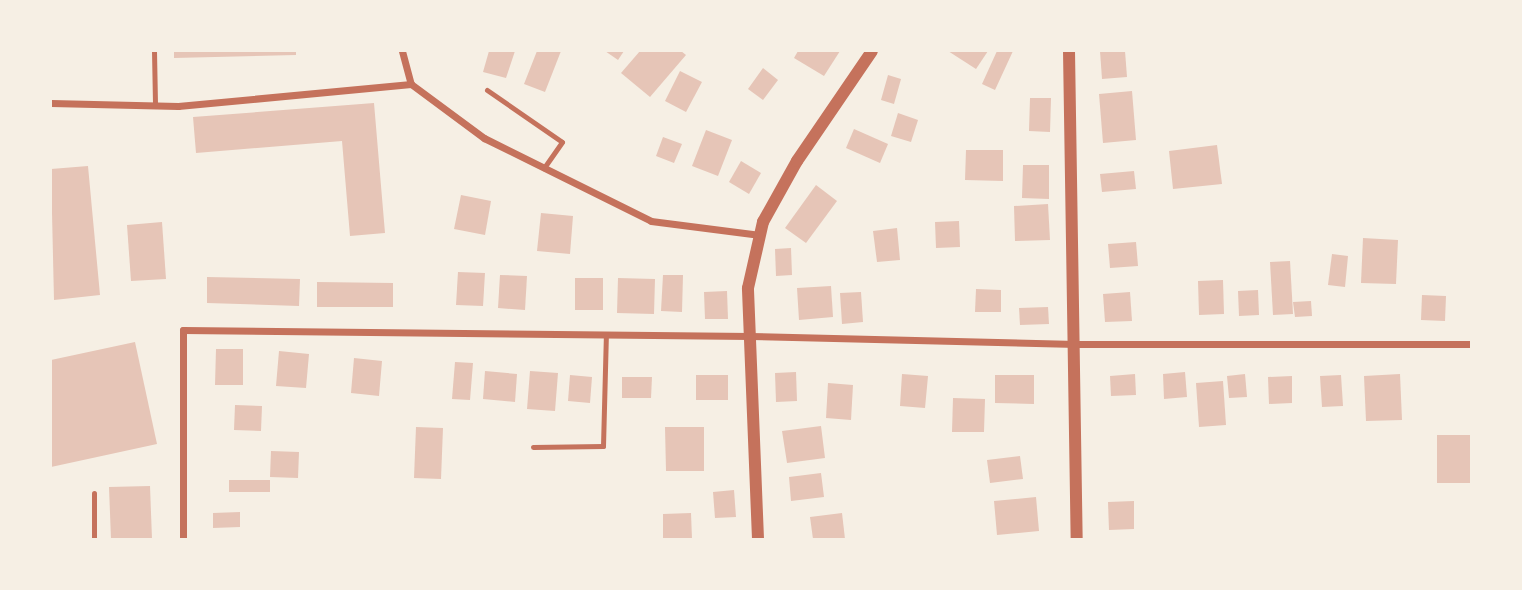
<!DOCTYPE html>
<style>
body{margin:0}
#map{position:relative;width:1522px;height:590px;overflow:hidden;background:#f6efe4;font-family:"Nunito Sans",sans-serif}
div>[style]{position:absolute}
.building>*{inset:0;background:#e6c5b7}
.service>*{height:5px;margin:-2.5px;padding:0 2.5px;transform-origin:2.5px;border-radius:2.5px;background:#c5725c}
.minor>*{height:7px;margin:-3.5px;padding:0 3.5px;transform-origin:3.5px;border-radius:3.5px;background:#c5725c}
.tertiary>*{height:12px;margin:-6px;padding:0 6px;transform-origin:6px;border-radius:6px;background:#c5725c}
span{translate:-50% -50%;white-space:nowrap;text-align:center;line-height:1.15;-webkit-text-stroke:5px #f6efe4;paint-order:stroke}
.frame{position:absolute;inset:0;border:52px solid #f6efe4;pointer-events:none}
</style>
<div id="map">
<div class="building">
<div style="clip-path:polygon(174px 51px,296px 51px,296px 55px,174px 58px)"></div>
<div style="clip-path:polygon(489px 51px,515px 51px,506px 78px,483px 72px)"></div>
<div style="clip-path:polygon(537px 51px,561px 51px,545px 92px,524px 84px)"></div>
<div style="clip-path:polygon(605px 51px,624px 51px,618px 60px)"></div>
<div style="clip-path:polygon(640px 51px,681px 51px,686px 55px,650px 97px,621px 73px)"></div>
<div style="clip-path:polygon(798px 51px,840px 51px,824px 76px,794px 58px)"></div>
<div style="clip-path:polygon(948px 51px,988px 51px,976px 69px)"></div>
<div style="clip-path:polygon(997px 51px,1013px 51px,995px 90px,982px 84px)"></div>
<div style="clip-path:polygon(1100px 51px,1125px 51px,1127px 77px,1102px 79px)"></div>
<div style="clip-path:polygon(763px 68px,778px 80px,763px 100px,748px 89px)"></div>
<div style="clip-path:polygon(680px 71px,702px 82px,686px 112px,665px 101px)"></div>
<div style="clip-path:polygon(888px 75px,901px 79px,894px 104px,881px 100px)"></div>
<div style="clip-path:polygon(1132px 91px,1136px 140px,1103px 143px,1099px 94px)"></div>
<div style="clip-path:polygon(1030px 98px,1051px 98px,1050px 132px,1029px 131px)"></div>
<div style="clip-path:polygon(374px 103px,385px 233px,350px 236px,342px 141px,196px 153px,193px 117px)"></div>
<div style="clip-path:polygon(898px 113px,918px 120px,911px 142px,891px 136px)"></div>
<div style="clip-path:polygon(854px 129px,888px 144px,880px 163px,846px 148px)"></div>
<div style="clip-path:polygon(706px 130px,732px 140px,718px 176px,692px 166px)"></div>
<div style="clip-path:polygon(663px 137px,682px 144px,674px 163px,656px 156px)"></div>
<div style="clip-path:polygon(1217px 145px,1222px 184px,1173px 189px,1169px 151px)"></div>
<div style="clip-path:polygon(966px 150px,1003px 150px,1003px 181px,965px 180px)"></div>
<div style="clip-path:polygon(741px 161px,761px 173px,749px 194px,729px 182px)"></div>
<div style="clip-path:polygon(1023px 165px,1049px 165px,1049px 199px,1022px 198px)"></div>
<div style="clip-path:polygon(88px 166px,100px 295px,54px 300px,51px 169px)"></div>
<div style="clip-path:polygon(1134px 171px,1136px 189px,1102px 192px,1100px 174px)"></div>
<div style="clip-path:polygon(816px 185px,837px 201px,806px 243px,785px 228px)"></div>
<div style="clip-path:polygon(461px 195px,491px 201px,485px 235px,454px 229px)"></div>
<div style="clip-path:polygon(1048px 204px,1050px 240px,1015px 241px,1014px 206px)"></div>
<div style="clip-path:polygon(541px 213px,573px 216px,570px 254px,537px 251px)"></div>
<div style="clip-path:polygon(959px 221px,960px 247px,936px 248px,935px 222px)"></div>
<div style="clip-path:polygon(162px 222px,166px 279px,131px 281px,127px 225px)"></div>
<div style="clip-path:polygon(897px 228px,900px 260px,877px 262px,873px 231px)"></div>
<div style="clip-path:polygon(1363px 238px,1398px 240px,1396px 284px,1361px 283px)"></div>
<div style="clip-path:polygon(1136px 242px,1138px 266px,1110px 268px,1108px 244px)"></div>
<div style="clip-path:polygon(791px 248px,792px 275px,776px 276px,775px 249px)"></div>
<div style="clip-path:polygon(1332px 254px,1348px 256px,1345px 287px,1328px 285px)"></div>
<div style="clip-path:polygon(1290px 261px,1293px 314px,1273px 315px,1270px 262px)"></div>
<div style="clip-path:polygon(458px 272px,485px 273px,483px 306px,456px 305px)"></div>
<div style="clip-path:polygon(500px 275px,527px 276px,525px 310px,498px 308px)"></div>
<div style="clip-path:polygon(663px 275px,683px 275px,682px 312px,661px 311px)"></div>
<div style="clip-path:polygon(207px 277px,300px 279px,299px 306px,207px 303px)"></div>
<div style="clip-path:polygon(575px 278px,603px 278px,603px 310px,575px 310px)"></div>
<div style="clip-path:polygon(618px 278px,655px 279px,654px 314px,617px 313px)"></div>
<div style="clip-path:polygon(1223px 280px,1224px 314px,1199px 315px,1198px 281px)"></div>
<div style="clip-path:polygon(317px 282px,393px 283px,393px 307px,317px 307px)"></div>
<div style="clip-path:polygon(831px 286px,833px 317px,799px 320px,797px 288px)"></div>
<div style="clip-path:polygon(976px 289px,1001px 290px,1001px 312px,975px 312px)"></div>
<div style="clip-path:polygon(1258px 290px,1259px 315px,1239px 316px,1238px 291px)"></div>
<div style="clip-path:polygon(727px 291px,728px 319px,705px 319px,704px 292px)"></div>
<div style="clip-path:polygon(861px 292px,863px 322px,842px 324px,840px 293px)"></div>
<div style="clip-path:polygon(1130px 292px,1132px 321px,1105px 322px,1103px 294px)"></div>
<div style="clip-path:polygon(1422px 295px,1446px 296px,1445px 321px,1421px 320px)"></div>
<div style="clip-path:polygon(1311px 301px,1312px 316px,1295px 317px,1293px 302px)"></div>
<div style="clip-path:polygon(1048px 307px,1049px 324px,1020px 325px,1019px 308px)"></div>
<div style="clip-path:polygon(135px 342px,157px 444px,51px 467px,51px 360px)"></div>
<div style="clip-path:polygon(216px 349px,243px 349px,243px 385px,215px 385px)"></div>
<div style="clip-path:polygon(279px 351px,309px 354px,306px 388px,276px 386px)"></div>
<div style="clip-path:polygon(354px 358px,382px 361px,379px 396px,351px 393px)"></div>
<div style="clip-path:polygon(455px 362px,473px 363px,470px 400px,452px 399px)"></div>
<div style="clip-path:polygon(485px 371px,517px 374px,515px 402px,483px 399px)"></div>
<div style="clip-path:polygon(530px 371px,558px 373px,555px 411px,527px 409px)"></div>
<div style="clip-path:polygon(796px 372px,797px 401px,776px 402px,775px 373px)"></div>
<div style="clip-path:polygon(1185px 372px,1187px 397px,1164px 399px,1163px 374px)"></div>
<div style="clip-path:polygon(902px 374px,928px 376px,925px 408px,900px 406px)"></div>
<div style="clip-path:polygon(1135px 374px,1136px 395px,1111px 396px,1110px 376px)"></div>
<div style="clip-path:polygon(1245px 374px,1247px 397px,1229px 398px,1227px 376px)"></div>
<div style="clip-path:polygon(1400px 374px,1402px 420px,1366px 421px,1364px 376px)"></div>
<div style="clip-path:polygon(570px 375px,592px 377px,590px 403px,568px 401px)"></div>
<div style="clip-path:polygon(696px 375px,728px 375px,728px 400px,696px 400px)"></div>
<div style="clip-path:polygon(995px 375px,1034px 375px,1034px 404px,995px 403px)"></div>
<div style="clip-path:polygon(1341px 375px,1343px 406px,1322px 407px,1320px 376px)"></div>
<div style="clip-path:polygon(1292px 376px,1292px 403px,1269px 404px,1268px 377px)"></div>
<div style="clip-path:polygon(622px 377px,652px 377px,651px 398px,622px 398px)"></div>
<div style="clip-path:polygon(1223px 381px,1226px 425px,1199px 427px,1196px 383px)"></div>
<div style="clip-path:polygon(828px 383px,853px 385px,851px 420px,826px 418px)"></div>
<div style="clip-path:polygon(953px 398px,985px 399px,984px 432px,952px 432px)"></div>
<div style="clip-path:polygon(235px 405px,262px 406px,261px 431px,234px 430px)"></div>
<div style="clip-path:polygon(821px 426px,825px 458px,787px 463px,782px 431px)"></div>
<div style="clip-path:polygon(416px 427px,443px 428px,441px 479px,414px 478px)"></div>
<div style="clip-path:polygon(665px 427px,704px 427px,704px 471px,666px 471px)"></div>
<div style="clip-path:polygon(1437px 435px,1471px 435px,1471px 483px,1437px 483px)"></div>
<div style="clip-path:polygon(271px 451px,299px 452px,298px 478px,270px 477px)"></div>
<div style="clip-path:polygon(1020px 456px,1023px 479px,990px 483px,987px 460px)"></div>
<div style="clip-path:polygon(821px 473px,824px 497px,791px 501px,789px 477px)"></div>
<div style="clip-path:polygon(229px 480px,270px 480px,270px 492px,229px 492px)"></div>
<div style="clip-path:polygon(150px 486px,152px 539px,111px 539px,109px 487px)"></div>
<div style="clip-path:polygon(734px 490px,736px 517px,715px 518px,713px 492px)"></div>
<div style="clip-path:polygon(1036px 497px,1039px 531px,997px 535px,994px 501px)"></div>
<div style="clip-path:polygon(1134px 501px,1134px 529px,1109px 530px,1108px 502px)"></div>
<div style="clip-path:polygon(240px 512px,240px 527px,213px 528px,213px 513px)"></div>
<div style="clip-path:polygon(691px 513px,692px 539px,663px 539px,663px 514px)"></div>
<div style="clip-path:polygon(842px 513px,845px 539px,813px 539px,810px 517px)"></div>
</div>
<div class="service">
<div style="left:154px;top:51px;width:54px;rotate:88.9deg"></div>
<div style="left:487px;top:90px;width:91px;rotate:34.7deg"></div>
<div style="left:562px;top:142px;width:32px;rotate:125deg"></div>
<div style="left:533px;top:447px;width:70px;rotate:-0.8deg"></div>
<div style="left:603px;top:446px;width:112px;rotate:-88.5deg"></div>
<div style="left:94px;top:539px;width:46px;rotate:-90deg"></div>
</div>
<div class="minor">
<div style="left:402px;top:51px;width:34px;rotate:75deg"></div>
<div style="left:51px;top:103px;width:127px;rotate:1.4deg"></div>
<div style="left:178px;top:106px;width:234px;rotate:-5.4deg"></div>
<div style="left:411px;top:84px;width:91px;rotate:36.5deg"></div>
<div style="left:484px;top:138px;width:186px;rotate:26.4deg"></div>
<div style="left:651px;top:221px;width:110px;rotate:7.3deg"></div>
<div style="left:183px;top:539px;width:209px;rotate:-90deg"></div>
<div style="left:183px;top:330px;width:567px;rotate:0.61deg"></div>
<div style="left:750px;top:336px;width:326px;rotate:1.4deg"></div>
<div style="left:1076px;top:344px;width:395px"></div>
</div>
<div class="tertiary">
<div style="left:1069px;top:51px;width:488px;rotate:89.1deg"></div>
<div style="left:758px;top:539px;width:251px;rotate:-92.3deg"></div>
<div style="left:748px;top:288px;width:68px;rotate:-77.2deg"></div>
<div style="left:763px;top:222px;width:70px;rotate:-60.9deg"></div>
<div style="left:797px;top:161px;width:133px;rotate:-55.7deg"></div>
</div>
<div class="frame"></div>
</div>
